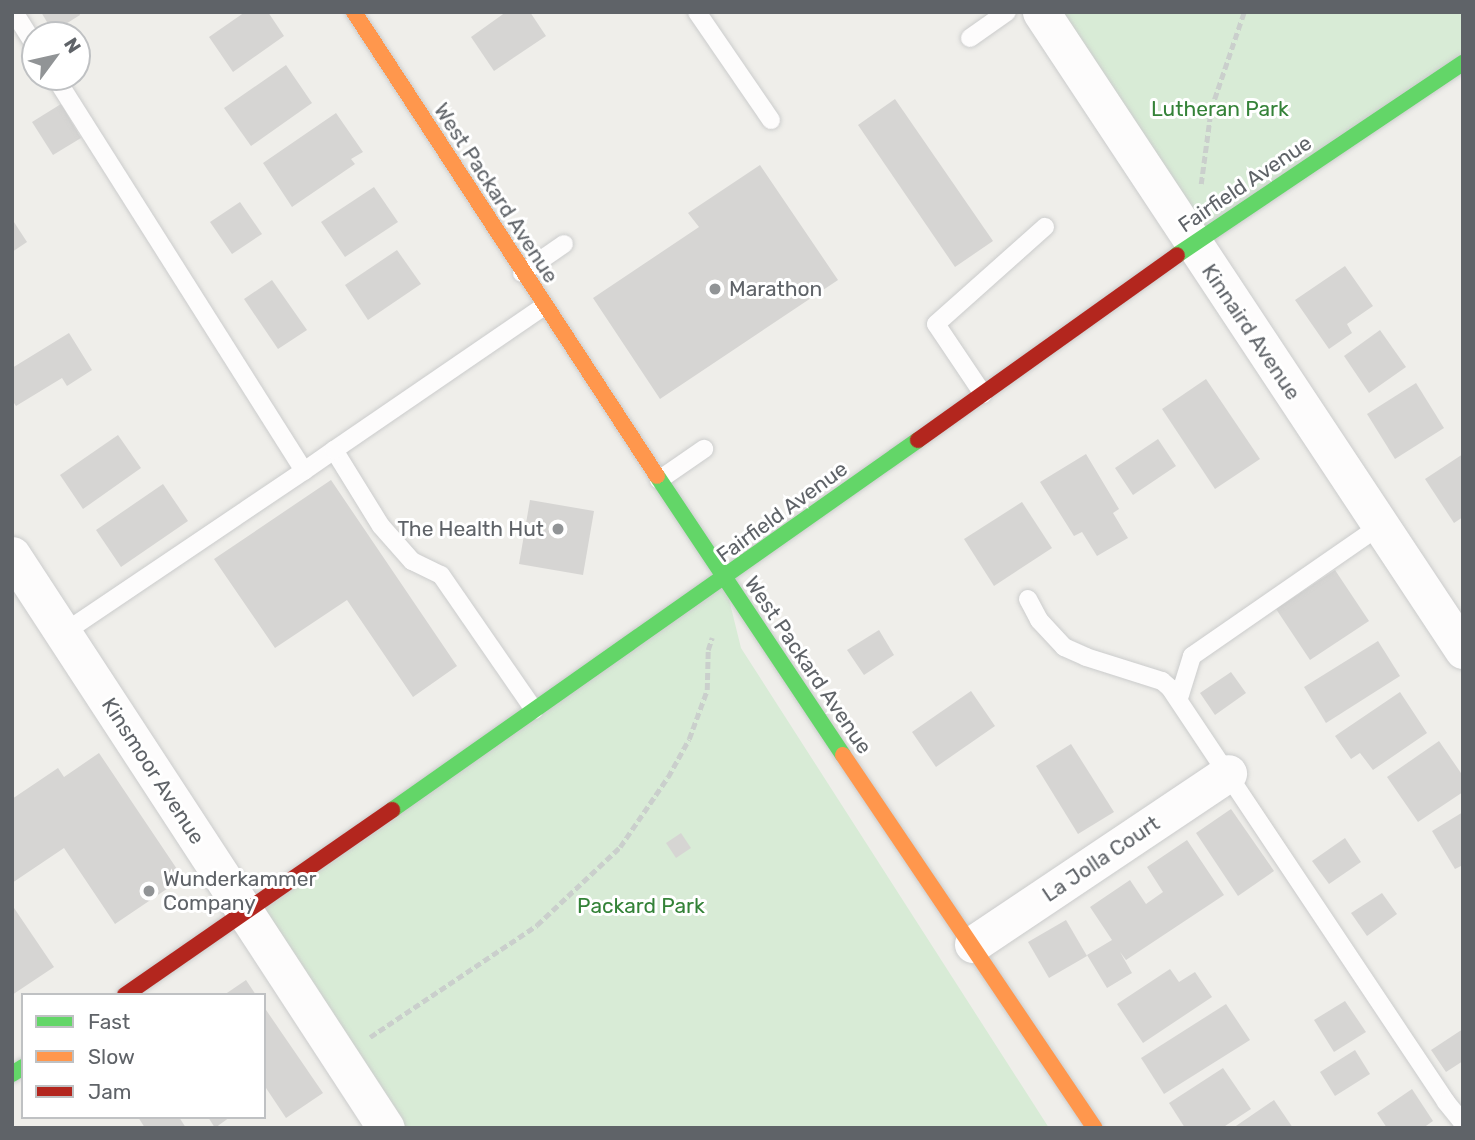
<!DOCTYPE html>
<html>
<head>
<meta charset="utf-8">
<style>
	body { margin:0 }
	#map { position:relative; width:1475px; height:1140px; overflow:hidden; background:#efeeea; font-family:Rubik,sans-serif }
	div>[style] { position:absolute }
	.green>* { inset:0; background:#d8ebd6 }
	.building>* { inset:0; background:#d6d5d3 }
	.path>* { height:4.5px; margin-top:-2.25px; transform-origin:0; background:repeating-linear-gradient(90deg,#cacfcc 0 7px,transparent 0 10.5px) }
	.roads { filter:drop-shadow(0 0 2px #cbcccc) drop-shadow(0 0 2px #cbcccc) }
	.lane>* { height:18px; margin:-9px; padding:0 9px; transform-origin:9px; border-radius:9px; background:#fdfcfc }
	.street>* { height:37px; margin:-18.5px; padding:0 18.5px; transform-origin:18.5px; border-radius:18.5px; background:#fdfcfc }
	.fast>* { height:16px; margin:-8px; padding:0 8px; transform-origin:8px; border-radius:8px; background:#63d668 }
	.slow>* { height:16px; margin:-8px; padding:0 8px; transform-origin:8px; border-radius:8px; background:#ff974d }
	.jam>* { height:16px; margin:-8px; padding:0 8px; transform-origin:8px; border-radius:8px; background:#b3261e }
	.dots>* { width:19px; height:19px; translate:-50% -50%; box-sizing:border-box; border:4px solid #fff; border-radius:50% }
	span { translate:-50% -50%; white-space:nowrap; text-align:center; line-height:1.15; -webkit-text-stroke:6px #fff; paint-order:stroke }
	.park-label { font-size:21px; color:#348238 }
	.street-label { font-size:21px; color:#5f6368 }
	.poi-label { font-size:21px; color:#5f6368 }
	.left { translate:0 -50%; text-align:left }
	.right { translate:-100% -50%; text-align:right }
	.frame { position:absolute; inset:0; border:14px solid #5f6368; pointer-events:none }
	.legend { position:absolute; left:21px; top:993px; width:245px; height:126px; box-sizing:border-box; background:#fff; border:2px solid #bfc1c3; margin:0; padding:9px 12px; list-style:none; font-size:21px; color:#5f6368 }
	.legend li { display:flex; align-items:center; gap:14px; height:35px }
	.legend b { width:35px; border:2px solid #bfc1c3 }
	.north { position:absolute; left:21px; top:21px; width:70px; height:70px; box-sizing:border-box; background:#fff; border:2px solid #bfc1c3; border-radius:50%; rotate:57deg; font-size:19px; font-weight:700; line-height:28px; text-align:center; color:#5f6368 }
	.north::after { content:''; display:block; margin:auto; width:24px; height:32px; background:#919496; clip-path:polygon(50% 0,100% 100%,50% 72%,0 100%) }
</style>
</head>
<body>
<div id="map">
	<div class="green">
		<div style="clip-path:polygon(1041px 12px,1463px 12px,1463px 63px,1193px 244px)"></div>
		<div style="clip-path:polygon(724px 579px,741px 648px,1049px 1128px,386px 1128px,244px 911px)"></div>
	</div>
	<div class="building">
		<div style="clip-path:polygon(41px 12px,79px 12px,80px 15px,53px 32px)"></div>
		<div style="clip-path:polygon(245px 12px,268px 12px,284px 36px,233px 72px,209px 37px)"></div>
		<div style="clip-path:polygon(506px 12px,530px 12px,546px 36px,494px 71px,471px 37px)"></div>
		<div style="clip-path:polygon(286px 65px,312px 103px,251px 146px,224px 108px)"></div>
		<div style="clip-path:polygon(895px 99px,993px 241px,955px 267px,858px 125px)"></div>
		<div style="clip-path:polygon(61px 104px,81px 138px,53px 155px,32px 122px)"></div>
		<div style="clip-path:polygon(336px 113px,363px 152px,351px 159px,355px 164px,292px 207px,263px 163px)"></div>
		<div style="clip-path:polygon(760px 165px,838px 280px,660px 399px,593px 298px,699px 227px,688px 213px)"></div>
		<div style="clip-path:polygon(374px 187px,398px 222px,345px 257px,321px 222px)"></div>
		<div style="clip-path:polygon(240px 202px,262px 234px,232px 254px,210px 222px)"></div>
		<div style="clip-path:polygon(12px 219px,27px 242px,12px 252px)"></div>
		<div style="clip-path:polygon(397px 250px,421px 284px,368px 320px,345px 285px)"></div>
		<div style="clip-path:polygon(1345px 266px,1373px 306px,1347px 324px,1352px 333px,1329px 349px,1295px 300px)"></div>
		<div style="clip-path:polygon(272px 280px,307px 330px,278px 349px,244px 299px)"></div>
		<div style="clip-path:polygon(1380px 330px,1406px 367px,1369px 393px,1344px 356px)"></div>
		<div style="clip-path:polygon(69px 333px,92px 370px,67px 386px,62px 378px,16px 406px,12px 400px,12px 368px)"></div>
		<div style="clip-path:polygon(1206px 379px,1260px 459px,1215px 489px,1162px 409px)"></div>
		<div style="clip-path:polygon(1416px 383px,1444px 428px,1395px 459px,1367px 414px)"></div>
		<div style="clip-path:polygon(118px 435px,141px 468px,83px 509px,60px 475px)"></div>
		<div style="clip-path:polygon(1158px 439px,1176px 466px,1133px 495px,1115px 468px)"></div>
		<div style="clip-path:polygon(1086px 454px,1119px 509px,1113px 513px,1128px 538px,1097px 556px,1082px 532px,1074px 536px,1040px 482px)"></div>
		<div style="clip-path:polygon(1463px 454px,1463px 517px,1454px 523px,1425px 479px)"></div>
		<div style="clip-path:polygon(331px 480px,457px 666px,413px 697px,347px 600px,275px 648px,214px 559px)"></div>
		<div style="clip-path:polygon(163px 484px,188px 521px,121px 567px,96px 530px)"></div>
		<div style="clip-path:polygon(530px 500px,594px 511px,583px 575px,519px 564px)"></div>
		<div style="clip-path:polygon(1022px 502px,1052px 548px,994px 586px,964px 539px)"></div>
		<div style="clip-path:polygon(1335px 570px,1369px 621px,1310px 660px,1276px 609px)"></div>
		<div style="clip-path:polygon(879px 630px,894px 655px,864px 675px,847px 650px)"></div>
		<div style="clip-path:polygon(1378px 641px,1400px 676px,1326px 723px,1304px 687px)"></div>
		<div style="clip-path:polygon(1231px 672px,1246px 693px,1215px 715px,1200px 693px)"></div>
		<div style="clip-path:polygon(971px 691px,995px 726px,936px 767px,912px 732px)"></div>
		<div style="clip-path:polygon(1400px 692px,1427px 733px,1373px 770px,1360px 753px,1351px 759px,1335px 736px)"></div>
		<div style="clip-path:polygon(1439px 741px,1463px 776px,1463px 792px,1418px 822px,1387px 777px)"></div>
		<div style="clip-path:polygon(1071px 744px,1114px 812px,1078px 834px,1036px 766px)"></div>
		<div style="clip-path:polygon(99px 753px,183px 878px,115px 924px,64px 848px,12px 883px,12px 799px,58px 768px,64px 777px)"></div>
		<div style="clip-path:polygon(1231px 809px,1274px 871px,1238px 896px,1196px 833px)"></div>
		<div style="clip-path:polygon(1463px 812px,1463px 865px,1455px 869px,1432px 831px)"></div>
		<div style="clip-path:polygon(681px 833px,691px 848px,676px 858px,666px 843px)"></div>
		<div style="clip-path:polygon(1345px 838px,1361px 862px,1329px 884px,1312px 861px)"></div>
		<div style="clip-path:polygon(1187px 840px,1224px 895px,1126px 960px,1120px 952px,1132px 973px,1107px 988px,1087px 955px,1112px 940px,1090px 907px,1130px 880px,1146px 904px,1163px 892px,1147px 867px)"></div>
		<div style="clip-path:polygon(1382px 893px,1397px 914px,1367px 936px,1351px 913px)"></div>
		<div style="clip-path:polygon(12px 905px,54px 967px,12px 995px)"></div>
		<div style="clip-path:polygon(1066px 920px,1087px 956px,1049px 978px,1028px 942px)"></div>
		<div style="clip-path:polygon(1170px 969px,1179px 982px,1195px 972px,1212px 997px,1143px 1043px,1117px 1004px)"></div>
		<div style="clip-path:polygon(246px 980px,256px 995px,224px 995px)"></div>
		<div style="clip-path:polygon(1345px 1001px,1366px 1032px,1334px 1052px,1314px 1020px)"></div>
		<div style="clip-path:polygon(1226px 1004px,1250px 1040px,1164px 1094px,1141px 1058px)"></div>
		<div style="clip-path:polygon(264px 1007px,323px 1093px,286px 1118px,264px 1085px)"></div>
		<div style="clip-path:polygon(1463px 1029px,1463px 1061px,1446px 1072px,1431px 1050px)"></div>
		<div style="clip-path:polygon(1355px 1050px,1370px 1074px,1335px 1096px,1320px 1072px)"></div>
		<div style="clip-path:polygon(1223px 1068px,1251px 1109px,1222px 1128px,1185px 1128px,1169px 1103px)"></div>
		<div style="clip-path:polygon(1412px 1089px,1433px 1121px,1423px 1128px,1387px 1128px,1377px 1113px)"></div>
		<div style="clip-path:polygon(1274px 1100px,1293px 1128px,1233px 1128px)"></div>
		<div style="clip-path:polygon(138px 1117px,179px 1117px,186px 1128px,145px 1128px)"></div>
		<div style="clip-path:polygon(208px 1117px,230px 1117px,215px 1128px)"></div>
	</div>
	<div class="path">
		<div style="left:1201px;top:184px;width:76px;rotate:-82.4deg"></div>
		<div style="left:1211px;top:109px;width:102px;rotate:-71.2deg"></div>
		<div style="left:370px;top:1037px;width:201px;rotate:-33.8deg"></div>
		<div style="left:537px;top:925px;width:114px;rotate:-43.2deg"></div>
		<div style="left:620px;top:847px;width:85px;rotate:-55.6deg"></div>
		<div style="left:668px;top:777px;width:43px;rotate:-61.1deg"></div>
		<div style="left:689px;top:739px;width:52px;rotate:-69.8deg"></div>
		<div style="left:707px;top:690px;width:40px;rotate:-88.6deg"></div>
		<div style="left:708px;top:650px;width:13px;rotate:-72deg"></div>
	</div>
	<div class="roads">
		<div class="lane">
			<div style="left:14px;top:12px;width:39px;rotate:58deg"></div>
			<div style="left:697px;top:12px;width:131px;rotate:55.6deg"></div>
			<div style="left:970px;top:38px;width:45px;rotate:-35.1deg"></div>
			<div style="left:55px;top:77px;width:466px;rotate:57.7deg"></div>
			<div style="left:304px;top:471px;width:37px;rotate:-35deg"></div>
			<div style="left:334px;top:450px;width:89px;rotate:58.3deg"></div>
			<div style="left:381px;top:526px;width:47px;rotate:48.5deg"></div>
			<div style="left:412px;top:561px;width:32px;rotate:26deg"></div>
			<div style="left:441px;top:575px;width:164px;rotate:55.4deg"></div>
			<div style="left:522px;top:273px;width:51px;rotate:-34.6deg"></div>
			<div style="left:983px;top:394px;width:84px;rotate:-123.9deg"></div>
			<div style="left:936px;top:324px;width:146px;rotate:-41.7deg"></div>
			<div style="left:334px;top:450px;width:255px;rotate:-34.4deg"></div>
			<div style="left:659px;top:480px;width:55px;rotate:-34.6deg"></div>
			<div style="left:1028px;top:599px;width:24px;rotate:62deg"></div>
			<div style="left:1039px;top:620px;width:37px;rotate:47deg"></div>
			<div style="left:1064px;top:647px;width:24px;rotate:24deg"></div>
			<div style="left:1086px;top:657px;width:80px;rotate:17.5deg"></div>
			<div style="left:1162px;top:681px;width:11px;rotate:41deg"></div>
			<div style="left:1170px;top:688px;width:498px;rotate:56.3deg"></div>
			<div style="left:1446px;top:1102px;width:27px;rotate:51deg"></div>
			<div style="left:62px;top:634px;width:292px;rotate:-34deg"></div>
			<div style="left:1179px;top:698px;width:44px;rotate:-72.8deg"></div>
			<div style="left:1192px;top:656px;width:229px;rotate:-34.7deg"></div>
		</div>
		<div class="street">
			<div style="left:1041px;top:12px;width:765px;rotate:56.52deg"></div>
			<div style="left:12px;top:555px;width:684px;rotate:56.87deg"></div>
			<div style="left:973px;top:944px;width:307px;rotate:-33.8deg"></div>
		</div>
		<div class="fast">
			<div style="left:1177px;top:255px;width:344px;rotate:-33.9deg"></div>
			<div style="left:657px;top:476px;width:335px;rotate:56.3deg"></div>
			<div style="left:392px;top:810px;width:643px;rotate:-35.12deg"></div>
			<div style="left:12px;top:1074px;width:13px;rotate:-32deg"></div>
		</div>
		<div class="slow">
			<div style="left:354px;top:12px;width:554px;rotate:56.85deg"></div>
			<div style="left:843px;top:755px;width:450px;rotate:56deg"></div>
		</div>
		<div class="jam">
			<div style="left:918px;top:440px;width:318px;rotate:-35.5deg"></div>
			<div style="left:125px;top:995px;width:325px;rotate:-34.7deg"></div>
		</div>
	</div>
	<div class="dots">
		<div style="left:715px;top:289px;background:#919496"></div>
		<div style="left:558px;top:529px;background:#919496"></div>
		<div style="left:149px;top:891px;background:#919496"></div>
	</div>
	<div class="park-label">
		<span style="left:1220px;top:109px">Lutheran Park</span>
		<span style="left:641px;top:906px">Packard Park</span>
	</div>
	<div class="street-label">
		<span style="left:1245px;top:184px;rotate:-34deg">Fairfield Avenue</span>
		<span style="left:496px;top:193px;rotate:57deg">West Packard Avenue</span>
		<span style="left:1251px;top:332px;rotate:56deg">Kinnaird Avenue</span>
		<span style="left:782px;top:512px;rotate:-36deg">Fairfield Avenue</span>
		<span style="left:808px;top:665px;rotate:56deg">West Packard Avenue</span>
		<span style="left:153px;top:771px;rotate:57deg">Kinsmoor Avenue</span>
		<span style="left:1101px;top:859px;rotate:-34deg">La Jolla Court</span>
	</div>
	<div class="poi-label">
		<span class="left" style="left:729px;top:289px">Marathon</span>
		<span class="right" style="left:544px;top:529px">The Health Hut</span>
		<span class="left" style="left:163px;top:891px">Wunderkammer<br>Company</span>
	</div>
	<div class="frame"></div>
	<ul class="legend">
	<li><b style="height:9px;background:#63d668"></b>Fast</li>
	<li><b style="height:9px;background:#ff974d"></b>Slow</li>
	<li><b style="height:9px;background:#b3261e"></b>Jam</li>
	</ul>
	<div class="north">N</div>
</div>
</body>
</html>
